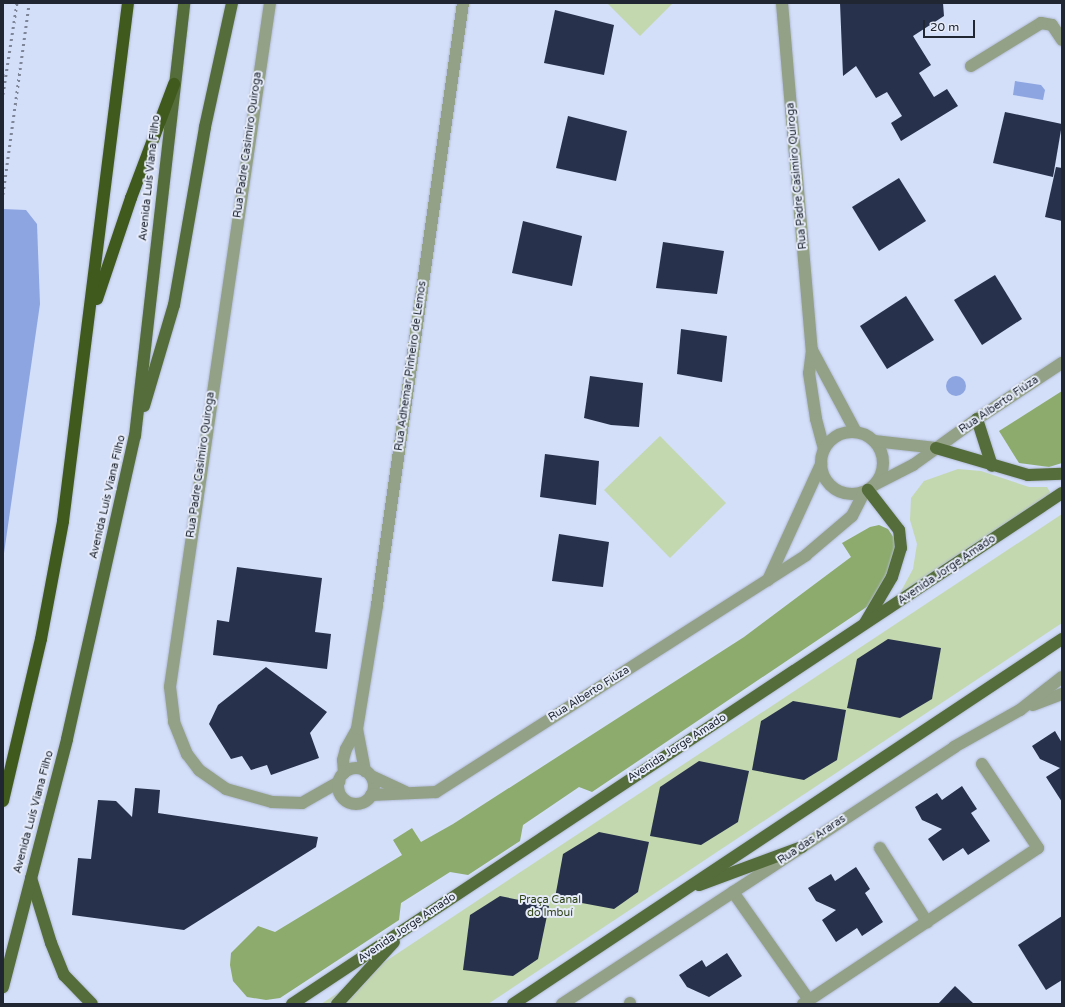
<!DOCTYPE html>
<html>
<head>
<meta charset="utf-8">
<style>
	body { margin:0 }
	#map { position:relative; width:1065px; height:1007px; overflow:hidden; background:#d3def9; font-family:"Varela Round",sans-serif }
	div>[style] { position:absolute }
	.green>* { inset:0; background:#c4d8b0 }
	.forest>* { inset:0; background:#8dab6c }
	.water>* { inset:0; background:#8da5e1 }
	.round { border-radius:50% }
	.building>* { inset:0; background:#27314b }
	.roads { filter:drop-shadow(0 0 1px #afb9d1) drop-shadow(0 0 1px #afb9d1) }
	.minor>* { height:12px; margin:-6px; padding:0 6px; transform-origin:6px; border-radius:6px; background:#93a186 }
	.minor>.ring { margin:-6px; padding:0; box-sizing:content-box; background:none; border:12px solid #93a186; border-radius:50% }
	.major>* { height:12px; margin:-6px; padding:0 6px; transform-origin:6px; border-radius:6px; background:#556d3b }
	.highway>* { height:12px; margin:-6px; padding:0 6px; transform-origin:6px; border-radius:6px; background:#405a1d }
	.rail>* { height:3px; margin-top:-1.5px; transform-origin:0; background:repeating-linear-gradient(90deg,#7e869a 0 2px,transparent 0 6px) }
	span { translate:-50% -50%; white-space:nowrap; text-align:center; line-height:1.15; -webkit-text-stroke:4px #e6ebf9; paint-order:stroke }
	.street-label { font-size:11px; color:#202632 }
	.park-label { font-size:11px; color:#2f4316 }
	.frame { position:absolute; inset:0; border:4px solid #202632; pointer-events:none }
	.scale { position:absolute; left:923px; top:20px; width:52px; height:18px; box-sizing:border-box; border:2px solid #202632; border-top:0; padding-left:5px; font-size:12px; line-height:14px; white-space:nowrap; color:#202632; -webkit-text-stroke:3px #e6ebf9; paint-order:stroke }
</style>
</head>
<body>
<div id="map">
	<div class="green">
		<div style="clip-path:polygon(607px 3px,673px 3px,640px 36px)"></div>
		<div style="clip-path:polygon(660px 436px,726px 503px,670px 558px,604px 490px)"></div>
		<div style="clip-path:polygon(958px 469px,981px 471px,1029px 487px,1047px 487px,1050px 492px,1049px 496px,900px 593px,913px 569px,917px 544px,910px 520px,911px 498px,924px 481px)"></div>
		<div style="clip-path:polygon(1062px 514px,1062px 623px,488px 1004px,321px 1004px)"></div>
	</div>
	<div class="forest">
		<div style="clip-path:polygon(1062px 391px,1062px 463px,1049px 467px,1019px 463px,999px 431px)"></div>
		<div style="clip-path:polygon(879px 525px,888px 529px,898px 544px,889px 571px,871px 604px,592px 792px,579px 787px,523px 825px,520px 841px,468px 875px,450px 872px,401px 903px,399px 920px,280px 998px,266px 1000px,247px 997px,233px 981px,230px 965px,231px 953px,258px 926px,275px 932px,402px 855px,393px 840px,412px 828px,421px 842px,453px 824px,744px 637px,851px 557px,842px 543px,870px 527px)"></div>
	</div>
	<div class="water">
		<div style="clip-path:polygon(1015px 81px,1041px 85px,1045px 90px,1043px 100px,1013px 95px)"></div>
		<div style="clip-path:polygon(3px 209px,26px 210px,37px 224px,40px 304px,3px 560px)"></div>
		<div class="round" style="left:946px;top:376px;width:20px;height:20px"></div>
	</div>
	<div class="building">
		<div style="clip-path:polygon(840px 3px,943px 3px,944px 16px,913px 36px,931px 65px,919px 73px,934px 97px,947px 89px,958px 106px,901px 141px,891px 123px,902px 116px,887px 92px,876px 98px,856px 66px,843px 76px)"></div>
		<div style="clip-path:polygon(555px 10px,614px 25px,604px 75px,544px 63px)"></div>
		<div style="clip-path:polygon(1005px 112px,1062px 124px,1053px 177px,993px 163px)"></div>
		<div style="clip-path:polygon(568px 116px,627px 131px,616px 181px,556px 168px)"></div>
		<div style="clip-path:polygon(1056px 167px,1062px 168px,1062px 221px,1045px 217px)"></div>
		<div style="clip-path:polygon(899px 178px,926px 221px,879px 251px,852px 207px)"></div>
		<div style="clip-path:polygon(523px 221px,582px 236px,572px 286px,512px 273px)"></div>
		<div style="clip-path:polygon(663px 242px,724px 251px,717px 294px,656px 288px)"></div>
		<div style="clip-path:polygon(995px 275px,1022px 319px,982px 345px,954px 300px)"></div>
		<div style="clip-path:polygon(906px 296px,934px 340px,887px 369px,860px 326px)"></div>
		<div style="clip-path:polygon(681px 329px,727px 336px,722px 382px,677px 374px)"></div>
		<div style="clip-path:polygon(590px 376px,643px 383px,639px 427px,611px 425px,584px 418px)"></div>
		<div style="clip-path:polygon(545px 454px,599px 461px,596px 505px,540px 497px)"></div>
		<div style="clip-path:polygon(559px 534px,609px 542px,603px 587px,552px 581px)"></div>
		<div style="clip-path:polygon(237px 567px,322px 578px,315px 632px,331px 634px,327px 669px,213px 655px,217px 620px,229px 622px)"></div>
		<div style="clip-path:polygon(888px 639px,941px 648px,932px 699px,900px 718px,847px 708px,857px 659px)"></div>
		<div style="clip-path:polygon(266px 667px,327px 712px,310px 733px,319px 758px,271px 775px,267px 765px,251px 770px,242px 756px,231px 759px,209px 724px,218px 705px)"></div>
		<div style="clip-path:polygon(793px 701px,846px 710px,837px 760px,804px 780px,752px 770px,761px 721px)"></div>
		<div style="clip-path:polygon(1055px 731px,1062px 743px,1062px 802px,1046px 777px,1060px 768px,1040px 759px,1032px 746px)"></div>
		<div style="clip-path:polygon(699px 761px,749px 771px,738px 822px,701px 845px,650px 836px,660px 787px)"></div>
		<div style="clip-path:polygon(962px 786px,977px 809px,971px 813px,990px 841px,968px 855px,963px 848px,943px 861px,928px 839px,942px 829px,922px 820px,915px 807px,937px 793px,942px 800px)"></div>
		<div style="clip-path:polygon(135px 788px,160px 790px,158px 813px,318px 837px,316px 847px,184px 930px,72px 915px,78px 858px,91px 859px,98px 800px,116px 801px,132px 817px)"></div>
		<div style="clip-path:polygon(599px 832px,649px 842px,638px 892px,614px 909px,555px 898px,563px 854px)"></div>
		<div style="clip-path:polygon(856px 867px,870px 889px,865px 893px,883px 922px,862px 936px,857px 928px,836px 942px,822px 920px,836px 910px,816px 901px,808px 888px,831px 874px,835px 881px)"></div>
		<div style="clip-path:polygon(500px 896px,549px 906px,538px 959px,513px 976px,463px 970px,470px 915px)"></div>
		<div style="clip-path:polygon(1062px 916px,1062px 980px,1046px 990px,1018px 945px)"></div>
		<div style="clip-path:polygon(727px 953px,742px 976px,709px 997px,687px 987px,679px 975px,702px 960px,706px 967px)"></div>
		<div style="clip-path:polygon(955px 986px,974px 1004px,938px 1004px)"></div>
	</div>
	<div class="roads">
		<div class="minor">
			<div style="left:270px;top:3px;width:691px;rotate:98.32deg"></div>
			<div style="left:170px;top:687px;width:35px;rotate:83deg"></div>
			<div style="left:174px;top:722px;width:35px;rotate:68deg"></div>
			<div style="left:187px;top:754px;width:20px;rotate:53deg"></div>
			<div style="left:199px;top:770px;width:33px;rotate:35deg"></div>
			<div style="left:226px;top:789px;width:48px;rotate:15.8deg"></div>
			<div style="left:272px;top:802px;width:30px;rotate:2deg"></div>
			<div style="left:302px;top:803px;width:43px;rotate:-29.6deg"></div>
			<div style="left:782px;top:3px;width:348px;rotate:85.1deg"></div>
			<div style="left:812px;top:350px;width:23px;rotate:97deg"></div>
			<div style="left:809px;top:373px;width:47px;rotate:81.3deg"></div>
			<div style="left:816px;top:419px;width:31px;rotate:75deg"></div>
			<div style="left:971px;top:66px;width:82px;rotate:-31.6deg"></div>
			<div style="left:1041px;top:23px;width:11px;rotate:10deg"></div>
			<div style="left:1052px;top:25px;width:18px;rotate:56deg"></div>
			<div style="left:812px;top:350px;width:93px;rotate:61.8deg"></div>
			<div class="ring" style="left:821px;top:432px;width:50px;height:50px"></div>
			<div style="left:874px;top:441px;width:62px;rotate:6.4deg"></div>
			<div style="left:874px;top:485px;width:44px;rotate:-27.1deg"></div>
			<div style="left:913px;top:465px;width:79px;rotate:-35.7deg"></div>
			<div style="left:977px;top:419px;width:102px;rotate:-33.4deg"></div>
			<div style="left:768px;top:580px;width:128px;rotate:-65.4deg"></div>
			<div style="left:1033px;top:705px;width:31px;rotate:-21deg"></div>
			<div style="left:357px;top:729px;width:43px;rotate:79.2deg"></div>
			<div class="ring" style="left:338px;top:768px;width:24px;height:24px"></div>
			<div style="left:344px;top:773px;width:13px;rotate:-94deg"></div>
			<div style="left:343px;top:760px;width:11px;rotate:-75deg"></div>
			<div style="left:346px;top:749px;width:23px;rotate:-61deg"></div>
			<div style="left:357px;top:729px;width:126px;rotate:-80.8deg"></div>
			<div style="left:377px;top:605px;width:608px;rotate:-81.87deg"></div>
			<div style="left:371px;top:776px;width:38px;rotate:25deg"></div>
			<div style="left:371px;top:795px;width:65px;rotate:-2.6deg"></div>
			<div style="left:436px;top:792px;width:439px;rotate:-32.6deg"></div>
			<div style="left:806px;top:555px;width:60px;rotate:-40.3deg"></div>
			<div style="left:852px;top:516px;width:27px;rotate:-63deg"></div>
			<div style="left:880px;top:848px;width:88px;rotate:57.6deg"></div>
			<div style="left:733px;top:892px;width:132px;rotate:54.9deg"></div>
			<div style="left:630px;top:1003px;width:1px;rotate:90deg"></div>
			<div style="left:562px;top:1004px;width:469px;rotate:-33.2deg"></div>
			<div style="left:954px;top:747px;width:76px;rotate:-29.3deg"></div>
			<div style="left:1020px;top:710px;width:53px;rotate:-38.2deg"></div>
			<div style="left:803px;top:1004px;width:282px;rotate:-33.6deg"></div>
			<div style="left:1038px;top:848px;width:101px;rotate:-123.7deg"></div>
		</div>
		<div class="major">
			<div style="left:144px;top:406px;width:105px;rotate:-73.5deg"></div>
			<div style="left:174px;top:305px;width:181px;rotate:-80.1deg"></div>
			<div style="left:205px;top:127px;width:127px;rotate:-77.7deg"></div>
			<div style="left:977px;top:419px;width:49px;rotate:72.3deg"></div>
			<div style="left:936px;top:448px;width:96px;rotate:16.4deg"></div>
			<div style="left:1028px;top:475px;width:34px;rotate:-2deg"></div>
			<div style="left:865px;top:623px;width:53px;rotate:-59.6deg"></div>
			<div style="left:892px;top:577px;width:30px;rotate:-73deg"></div>
			<div style="left:901px;top:548px;width:18px;rotate:-96deg"></div>
			<div style="left:899px;top:530px;width:51px;rotate:-127.8deg"></div>
			<div style="left:31px;top:878px;width:68px;rotate:72.9deg"></div>
			<div style="left:51px;top:943px;width:35px;rotate:68deg"></div>
			<div style="left:64px;top:975px;width:40px;rotate:46deg"></div>
			<div style="left:699px;top:885px;width:110px;rotate:-20.3deg"></div>
			<div style="left:3px;top:987px;width:256px;rotate:-75.5deg"></div>
			<div style="left:67px;top:739px;width:311px;rotate:-77.4deg"></div>
			<div style="left:135px;top:436px;width:436px;rotate:-83.5deg"></div>
			<div style="left:292px;top:1004px;width:924px;rotate:-33.57deg"></div>
			<div style="left:337px;top:1004px;width:84px;rotate:-47.4deg"></div>
			<div style="left:513px;top:1004px;width:659px;rotate:-33.62deg"></div>
		</div>
		<div class="highway">
			<div style="left:97px;top:299px;width:107px;rotate:-71.4deg"></div>
			<div style="left:131px;top:198px;width:122px;rotate:-69.3deg"></div>
			<div style="left:3px;top:801px;width:166px;rotate:-76.8deg"></div>
			<div style="left:41px;top:639px;width:120px;rotate:-79.4deg"></div>
			<div style="left:63px;top:521px;width:522px;rotate:-82.85deg"></div>
		</div>
	</div>
	<div class="rail">
		<div style="left:3px;top:94px;width:92px;rotate:-81.3deg"></div>
		<div style="left:3px;top:194px;width:193px;rotate:-82.2deg"></div>
	</div>
	<div class="street-label">
		<span style="left:248px;top:145px;rotate:-82deg">Rua Padre Casimiro Quiroga</span>
		<span style="left:797px;top:176px;rotate:-95deg">Rua Padre Casimiro Quiroga</span>
		<span style="left:150px;top:178px;rotate:-84deg">Avenida Luís Viana Filho</span>
		<span style="left:411px;top:366px;rotate:-82deg">Rua Adhemar Pinheiro de Lemos</span>
		<span style="left:999px;top:405px;rotate:-34deg">Rua Alberto Fiúza</span>
		<span style="left:201px;top:465px;rotate:-82deg">Rua Padre Casimiro Quiroga</span>
		<span style="left:108px;top:497px;rotate:-77deg">Avenida Luís Viana Filho</span>
		<span style="left:947px;top:570px;rotate:-34deg">Avenida Jorge Amado</span>
		<span style="left:589px;top:694px;rotate:-32deg">Rua Alberto Fiúza</span>
		<span style="left:677px;top:748px;rotate:-33deg">Avenida Jorge Amado</span>
		<span style="left:34px;top:812px;rotate:-75deg">Avenida Luís Viana Filho</span>
		<span style="left:812px;top:840px;rotate:-34deg">Rua das Araras</span>
		<span style="left:407px;top:928px;rotate:-34deg">Avenida Jorge Amado</span>
	</div>
	<div class="park-label">
		<span style="left:550px;top:907px">Praça Canal<br>do Imbuí</span>
	</div>
	<div class="frame"></div>
	<div class="scale">20 m</div>
</div>
</body>
</html>
